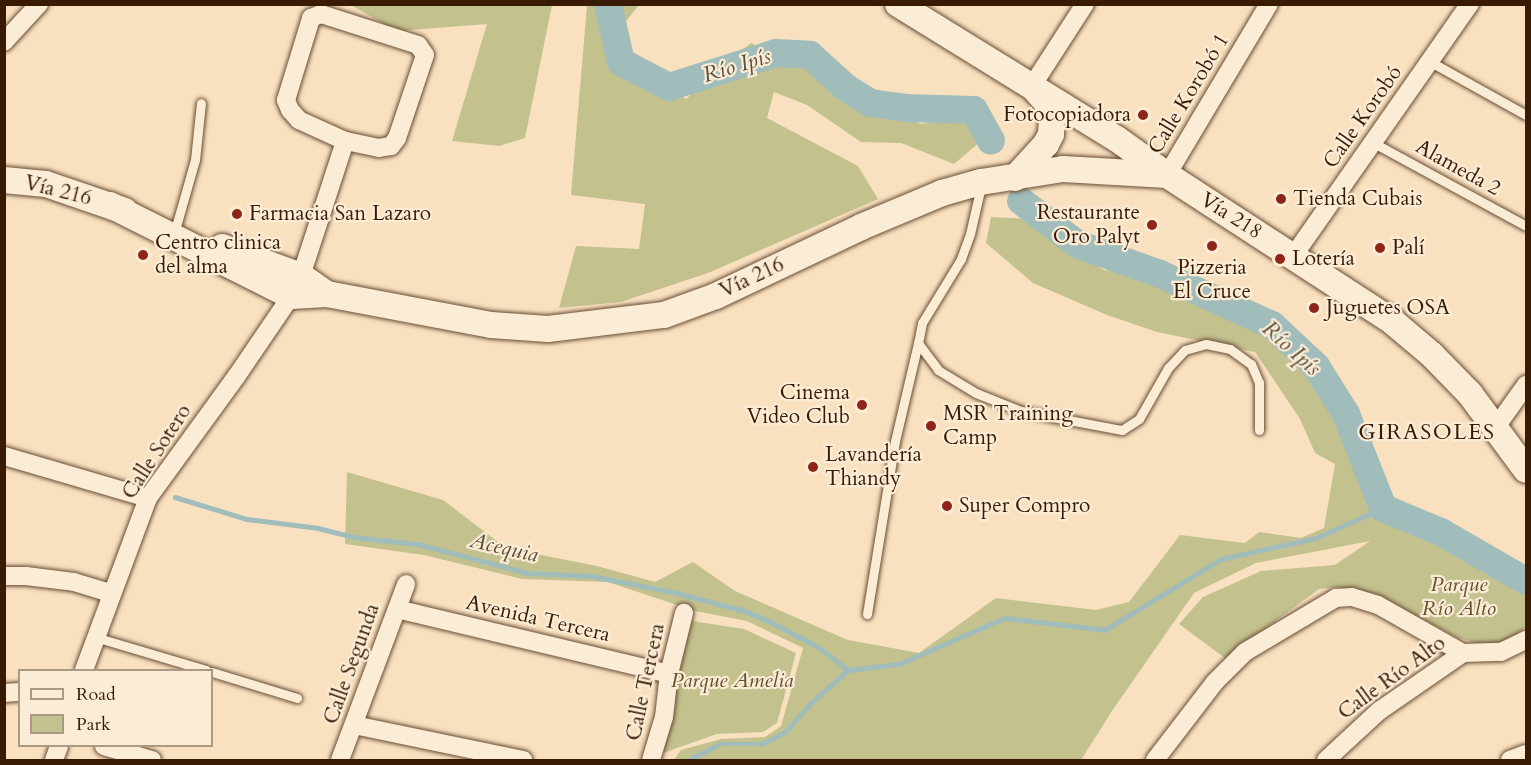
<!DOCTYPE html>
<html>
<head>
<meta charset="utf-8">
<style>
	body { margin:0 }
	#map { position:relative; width:1531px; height:765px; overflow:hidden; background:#f9e1c0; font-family:Cardo,serif }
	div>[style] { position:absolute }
	.green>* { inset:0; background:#c3c18e }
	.stream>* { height:4.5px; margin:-2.25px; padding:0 2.25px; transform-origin:2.25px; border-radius:2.25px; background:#a0bcbb }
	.river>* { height:28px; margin:-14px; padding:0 14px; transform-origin:14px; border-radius:14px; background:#a0bcbb }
	.roads { filter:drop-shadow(0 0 2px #694c34) drop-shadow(0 0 2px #694c34) }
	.lane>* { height:9px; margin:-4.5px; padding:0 4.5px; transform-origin:4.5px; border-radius:4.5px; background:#fbecd6 }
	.street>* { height:18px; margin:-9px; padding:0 9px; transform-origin:9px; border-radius:9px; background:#fbecd6 }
	.secondary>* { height:26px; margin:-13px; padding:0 13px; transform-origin:13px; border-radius:13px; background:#fbecd6 }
	.dots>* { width:16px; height:16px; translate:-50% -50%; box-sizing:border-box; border:3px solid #fbecd6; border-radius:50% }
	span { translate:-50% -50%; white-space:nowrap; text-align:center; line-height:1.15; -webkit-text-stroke:4.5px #fbecd6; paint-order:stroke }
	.street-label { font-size:21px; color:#391a05 }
	.poi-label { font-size:21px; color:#391a05 }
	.right { translate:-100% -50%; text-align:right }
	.left { translate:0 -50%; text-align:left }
	.park-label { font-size:21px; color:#624c2e; font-style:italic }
	.water-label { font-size:22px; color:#584b3c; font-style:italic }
	.neighbourhood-label { font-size:22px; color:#391a05; letter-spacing:1.5px }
	.frame { position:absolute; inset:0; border:6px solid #391a05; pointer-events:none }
	.legend { position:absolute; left:18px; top:669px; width:195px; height:78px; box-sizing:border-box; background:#fbecd6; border:2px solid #ad9882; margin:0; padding:8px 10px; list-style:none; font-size:18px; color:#391a05 }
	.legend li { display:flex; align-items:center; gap:12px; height:30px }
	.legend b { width:30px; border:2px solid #ad9882 }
</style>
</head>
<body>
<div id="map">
	<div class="green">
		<div style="clip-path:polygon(351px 5px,552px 5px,525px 138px,499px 146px,452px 141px,487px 24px,396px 31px)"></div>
		<div style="clip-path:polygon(587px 5px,639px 5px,619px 30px,638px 65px,686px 99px,726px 62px,751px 43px,845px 87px,871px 103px,921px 124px,967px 116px,980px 142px,954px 164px,901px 143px,861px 142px,807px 105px,774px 92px,767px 118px,858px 166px,878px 199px,708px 273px,621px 302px,559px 308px,576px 246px,639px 249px,645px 204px,571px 195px)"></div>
		<div style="clip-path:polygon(991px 217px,1029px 219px,1057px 242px,1104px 270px,1160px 274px,1272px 325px,1316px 366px,1346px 414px,1360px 463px,1393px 506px,1432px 520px,1526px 578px,1526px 627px,1503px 644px,1480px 644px,1458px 638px,1379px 596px,1338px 587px,1319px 589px,1225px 658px,1179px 624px,1203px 597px,1261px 571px,1335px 565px,1370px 541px,1256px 563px,1194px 593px,1112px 711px,1081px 760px,674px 760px,681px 750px,721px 739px,765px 737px,781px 726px,803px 648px,747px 621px,695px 611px,608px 582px,522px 579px,424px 555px,345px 544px,347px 472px,443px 500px,506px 548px,597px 566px,655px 582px,693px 562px,735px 591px,848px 640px,919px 653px,996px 598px,1096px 610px,1129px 602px,1180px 535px,1245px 543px,1259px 532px,1301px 538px,1324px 528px,1335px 464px,1315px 453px,1300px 419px,1255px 352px,1157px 332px,1107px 315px,1033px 283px,986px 243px)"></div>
		<div style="clip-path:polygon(692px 621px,744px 629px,796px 653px,777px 723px,763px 732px,717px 734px,663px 753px,676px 677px)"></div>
	</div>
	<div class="stream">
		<div style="left:175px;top:497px;width:75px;rotate:17deg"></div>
		<div style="left:247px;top:519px;width:72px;rotate:7.2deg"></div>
		<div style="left:318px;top:528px;width:36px;rotate:14deg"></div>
		<div style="left:353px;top:537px;width:65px;rotate:6.1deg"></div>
		<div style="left:418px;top:544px;width:114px;rotate:14.8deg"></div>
		<div style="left:528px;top:573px;width:64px;rotate:2.7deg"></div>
		<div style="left:592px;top:576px;width:87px;rotate:11.3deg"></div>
		<div style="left:677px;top:593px;width:70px;rotate:14.8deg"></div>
		<div style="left:745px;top:611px;width:28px;rotate:23deg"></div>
		<div style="left:771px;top:622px;width:55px;rotate:28deg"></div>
		<div style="left:820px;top:648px;width:36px;rotate:38deg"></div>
		<div style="left:689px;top:760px;width:34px;rotate:-28deg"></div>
		<div style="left:719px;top:744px;width:42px"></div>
		<div style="left:761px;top:744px;width:25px;rotate:-26deg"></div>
		<div style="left:784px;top:733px;width:40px;rotate:-48deg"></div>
		<div style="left:811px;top:703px;width:50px;rotate:-41.7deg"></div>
		<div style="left:848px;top:670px;width:51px;rotate:-6.7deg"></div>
		<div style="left:899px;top:664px;width:116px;rotate:-23.5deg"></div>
		<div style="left:1005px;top:618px;width:101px;rotate:6.8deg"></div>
		<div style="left:1105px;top:630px;width:136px;rotate:-31.5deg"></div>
		<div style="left:1221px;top:559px;width:97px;rotate:-12.5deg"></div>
		<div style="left:1316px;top:538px;width:73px;rotate:-24.1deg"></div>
	</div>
	<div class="river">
		<div style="left:608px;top:4px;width:59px;rotate:77.4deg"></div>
		<div style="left:621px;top:62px;width:54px;rotate:27.5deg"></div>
		<div style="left:669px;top:87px;width:112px;rotate:-17.6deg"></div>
		<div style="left:776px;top:53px;width:34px;rotate:3deg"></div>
		<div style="left:810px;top:55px;width:47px;rotate:42.4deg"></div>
		<div style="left:845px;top:87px;width:31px;rotate:32deg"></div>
		<div style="left:871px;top:103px;width:35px;rotate:8deg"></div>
		<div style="left:906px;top:108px;width:68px;rotate:1.7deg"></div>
		<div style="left:974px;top:110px;width:35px;rotate:61deg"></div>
		<div style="left:1021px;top:201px;width:71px;rotate:37.5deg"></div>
		<div style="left:1077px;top:244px;width:88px;rotate:19.9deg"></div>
		<div style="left:1160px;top:274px;width:123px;rotate:24.5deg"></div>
		<div style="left:1272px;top:325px;width:60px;rotate:43deg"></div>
		<div style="left:1316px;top:366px;width:57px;rotate:58deg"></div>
		<div style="left:1346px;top:414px;width:101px;rotate:68.5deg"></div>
		<div style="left:1383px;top:508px;width:63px;rotate:22.5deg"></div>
		<div style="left:1441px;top:532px;width:98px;rotate:30deg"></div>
	</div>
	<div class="roads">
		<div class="lane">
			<div style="left:1429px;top:61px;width:111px;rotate:29.1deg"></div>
			<div style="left:1372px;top:142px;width:175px;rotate:28.6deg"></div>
			<div style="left:981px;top:186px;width:49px;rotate:102.9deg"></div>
			<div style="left:970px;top:234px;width:27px;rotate:110deg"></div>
			<div style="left:961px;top:259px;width:75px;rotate:121.4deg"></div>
			<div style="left:922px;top:323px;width:20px;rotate:101deg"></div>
			<div style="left:918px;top:343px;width:34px;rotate:53deg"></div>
			<div style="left:938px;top:370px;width:44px;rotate:31.2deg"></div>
			<div style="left:976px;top:393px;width:48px;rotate:21.8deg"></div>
			<div style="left:1021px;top:411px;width:103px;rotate:10.7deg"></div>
			<div style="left:1122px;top:430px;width:20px;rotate:-33deg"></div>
			<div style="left:1139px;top:419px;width:59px;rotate:-60.4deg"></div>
			<div style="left:1168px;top:368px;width:25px;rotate:-47deg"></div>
			<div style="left:1185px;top:350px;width:22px;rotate:-16deg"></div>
			<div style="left:1206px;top:344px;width:25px;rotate:12deg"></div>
			<div style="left:1230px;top:349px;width:26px;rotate:36deg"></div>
			<div style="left:1251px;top:364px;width:21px;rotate:67deg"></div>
			<div style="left:1259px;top:383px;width:47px;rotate:90deg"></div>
			<div style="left:175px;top:230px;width:73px;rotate:-74.1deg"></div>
			<div style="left:195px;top:160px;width:57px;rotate:-84deg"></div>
			<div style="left:867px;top:614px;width:175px;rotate:-80.8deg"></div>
			<div style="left:895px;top:441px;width:101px;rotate:-76.8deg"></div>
			<div style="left:95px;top:637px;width:116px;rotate:16.6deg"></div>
			<div style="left:212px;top:672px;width:89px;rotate:17deg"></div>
		</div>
		<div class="street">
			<div style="left:4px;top:42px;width:52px;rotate:-47.4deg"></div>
			<div style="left:1032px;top:86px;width:98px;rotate:-57.1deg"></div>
			<div style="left:1167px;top:175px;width:199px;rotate:-59.2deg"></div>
			<div style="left:1294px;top:255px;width:307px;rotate:-55deg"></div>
			<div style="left:1496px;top:427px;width:52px;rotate:-54.5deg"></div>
			<div style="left:4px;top:456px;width:150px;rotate:16.3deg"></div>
			<div style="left:4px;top:576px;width:22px"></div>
			<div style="left:26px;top:576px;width:48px;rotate:7.1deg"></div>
			<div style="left:74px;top:582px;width:39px;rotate:17deg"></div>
			<div style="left:397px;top:609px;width:280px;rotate:13.4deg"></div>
			<div style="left:84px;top:670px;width:184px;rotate:-69.6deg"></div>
			<div style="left:148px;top:498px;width:150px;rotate:-54deg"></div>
			<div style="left:236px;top:377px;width:98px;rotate:-55.8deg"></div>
			<div style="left:291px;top:296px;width:22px;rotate:-63deg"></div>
			<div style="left:301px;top:276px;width:142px;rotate:-71.9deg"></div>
			<div style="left:345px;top:141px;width:51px;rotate:-155.5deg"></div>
			<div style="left:299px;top:120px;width:13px;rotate:-132deg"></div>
			<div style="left:290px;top:110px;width:11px;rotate:-112deg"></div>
			<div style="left:286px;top:100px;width:86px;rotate:-73deg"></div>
			<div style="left:311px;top:18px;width:11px;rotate:-22deg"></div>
			<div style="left:321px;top:14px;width:102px;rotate:17.7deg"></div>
			<div style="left:418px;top:45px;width:12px;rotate:55deg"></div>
			<div style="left:425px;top:55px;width:88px;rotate:108.6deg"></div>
			<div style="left:397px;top:138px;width:10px;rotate:127deg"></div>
			<div style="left:391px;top:146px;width:12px;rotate:171deg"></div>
			<div style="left:379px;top:148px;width:35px;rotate:-168deg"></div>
			<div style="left:4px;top:693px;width:16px;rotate:-4deg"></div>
			<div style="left:354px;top:725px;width:173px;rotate:11.7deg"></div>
			<div style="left:104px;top:746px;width:50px;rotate:16.3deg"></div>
			<div style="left:54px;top:760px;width:15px;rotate:-70deg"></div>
			<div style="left:340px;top:760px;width:188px;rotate:-69.4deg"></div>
			<div style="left:651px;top:760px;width:45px;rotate:-73.2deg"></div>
			<div style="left:664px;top:717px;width:43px;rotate:-83.4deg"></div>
			<div style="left:669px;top:674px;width:63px;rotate:-76.2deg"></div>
			<div style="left:1155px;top:760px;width:98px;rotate:-52.4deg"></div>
			<div style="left:1215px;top:682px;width:42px;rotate:-45deg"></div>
			<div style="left:1245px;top:652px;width:106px;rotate:-30.7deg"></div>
			<div style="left:1336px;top:598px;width:16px;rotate:-4deg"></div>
			<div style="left:1352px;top:597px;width:27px;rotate:17deg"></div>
			<div style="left:1378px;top:605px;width:98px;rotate:29.5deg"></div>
			<div style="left:1326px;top:760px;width:72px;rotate:-42.8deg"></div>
			<div style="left:1379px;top:711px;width:102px;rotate:-34.6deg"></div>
			<div style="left:1463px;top:653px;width:38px;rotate:-2deg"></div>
			<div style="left:1501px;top:652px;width:28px;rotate:-26deg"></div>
			<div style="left:1510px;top:760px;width:17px;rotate:-21deg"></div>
		</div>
		<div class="secondary">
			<div style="left:898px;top:4px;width:257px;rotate:31.7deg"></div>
			<div style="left:1117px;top:139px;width:62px;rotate:35.8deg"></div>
			<div style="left:1167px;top:175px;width:270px;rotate:33deg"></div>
			<div style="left:1393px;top:322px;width:51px;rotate:40.2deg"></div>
			<div style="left:1432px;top:355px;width:54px;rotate:45.7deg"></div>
			<div style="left:1470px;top:394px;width:94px;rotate:53.6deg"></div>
			<div style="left:1015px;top:178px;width:46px;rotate:-47.6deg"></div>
			<div style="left:1046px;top:144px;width:11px;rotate:-63deg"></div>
			<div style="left:1051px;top:134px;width:14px;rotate:-86deg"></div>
			<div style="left:1052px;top:120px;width:18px;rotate:-106deg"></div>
			<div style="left:1047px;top:103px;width:18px;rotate:-131deg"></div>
			<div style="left:4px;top:180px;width:42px;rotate:5.4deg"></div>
			<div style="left:46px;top:184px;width:83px;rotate:18.9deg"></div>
			<div style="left:110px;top:205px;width:203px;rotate:26.7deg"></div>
			<div style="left:291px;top:296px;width:36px;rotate:-3deg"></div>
			<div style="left:327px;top:294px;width:167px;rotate:10.7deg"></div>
			<div style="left:491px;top:325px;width:57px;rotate:4deg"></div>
			<div style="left:548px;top:329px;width:117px;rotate:-6.9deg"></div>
			<div style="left:664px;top:315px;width:55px;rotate:-20.1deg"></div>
			<div style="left:716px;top:296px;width:161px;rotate:-25.4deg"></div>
			<div style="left:861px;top:227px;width:88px;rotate:-22.8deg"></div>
			<div style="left:942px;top:193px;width:41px;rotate:-15.8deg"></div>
			<div style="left:981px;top:182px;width:83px;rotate:-9deg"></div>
			<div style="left:1063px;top:169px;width:104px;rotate:3.3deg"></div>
			<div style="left:222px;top:247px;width:84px;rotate:20.2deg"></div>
			<div style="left:301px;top:276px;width:32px;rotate:35deg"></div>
		</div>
	</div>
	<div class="dots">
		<div style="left:1143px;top:115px;background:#8f2418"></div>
		<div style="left:1281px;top:199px;background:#8f2418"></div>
		<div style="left:237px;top:214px;background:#8f2418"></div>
		<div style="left:1152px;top:225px;background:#8f2418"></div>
		<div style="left:1212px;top:246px;background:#8f2418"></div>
		<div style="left:1380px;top:248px;background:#8f2418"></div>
		<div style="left:143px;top:255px;background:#8f2418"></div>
		<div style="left:1280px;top:259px;background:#8f2418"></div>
		<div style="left:1314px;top:308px;background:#8f2418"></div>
		<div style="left:862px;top:405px;background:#8f2418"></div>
		<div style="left:931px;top:426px;background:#8f2418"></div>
		<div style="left:813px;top:467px;background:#8f2418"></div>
		<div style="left:947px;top:506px;background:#8f2418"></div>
	</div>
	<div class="street-label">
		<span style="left:1189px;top:94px;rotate:-59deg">Calle Korobó 1</span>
		<span style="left:1363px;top:117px;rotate:-55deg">Calle Korobó</span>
		<span style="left:1458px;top:168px;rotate:29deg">Alameda 2</span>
		<span style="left:58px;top:191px;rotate:14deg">Vía 216</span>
		<span style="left:1231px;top:216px;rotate:32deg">Vía 218</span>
		<span style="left:752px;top:278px;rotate:-25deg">Vía 216</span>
		<span style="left:157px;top:452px;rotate:-57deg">Calle Sotero</span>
		<span style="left:538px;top:619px;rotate:13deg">Avenida Tercera</span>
		<span style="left:352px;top:664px;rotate:-70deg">Calle Segunda</span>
		<span style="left:1392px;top:678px;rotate:-36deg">Calle Río Alto</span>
		<span style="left:646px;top:682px;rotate:-78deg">Calle Tercera</span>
	</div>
	<div class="poi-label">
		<span class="right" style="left:1131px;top:115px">Fotocopiadora</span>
		<span class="left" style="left:1293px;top:199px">Tienda Cubais</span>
		<span class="right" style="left:1140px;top:225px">Restaurante<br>Oro Palyt</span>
		<span class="left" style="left:249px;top:214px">Farmacia San Lazaro</span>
		<span class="left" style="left:155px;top:255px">Centro clinica<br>del alma</span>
		<span class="left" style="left:1392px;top:248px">Palí</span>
		<span class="left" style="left:1292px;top:259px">Lotería</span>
		<span style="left:1212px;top:280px">Pizzeria<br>El Cruce</span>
		<span class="left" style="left:1326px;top:308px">Juguetes OSA</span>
		<span class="right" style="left:850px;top:405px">Cinema<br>Video Club</span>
		<span class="left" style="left:943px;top:426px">MSR Training<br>Camp</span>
		<span class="left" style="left:825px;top:467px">Lavandería<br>Thiandy</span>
		<span class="left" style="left:959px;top:506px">Super Compro</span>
	</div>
	<div class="park-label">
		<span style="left:1459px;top:597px">Parque<br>Río Alto</span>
		<span style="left:732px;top:681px">Parque Amelia</span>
	</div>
	<div class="water-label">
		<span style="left:737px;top:66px;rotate:-17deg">Río Ipís</span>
		<span style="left:1291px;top:349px;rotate:42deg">Río Ipís</span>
		<span style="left:504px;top:548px;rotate:13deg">Acequia</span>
	</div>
	<div class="neighbourhood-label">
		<span style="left:1427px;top:433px">GIRASOLES</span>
	</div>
	<div class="frame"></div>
	<ul class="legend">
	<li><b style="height:8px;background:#fbecd6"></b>Road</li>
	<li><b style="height:16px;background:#c3c18e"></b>Park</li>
	</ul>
</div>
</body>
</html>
